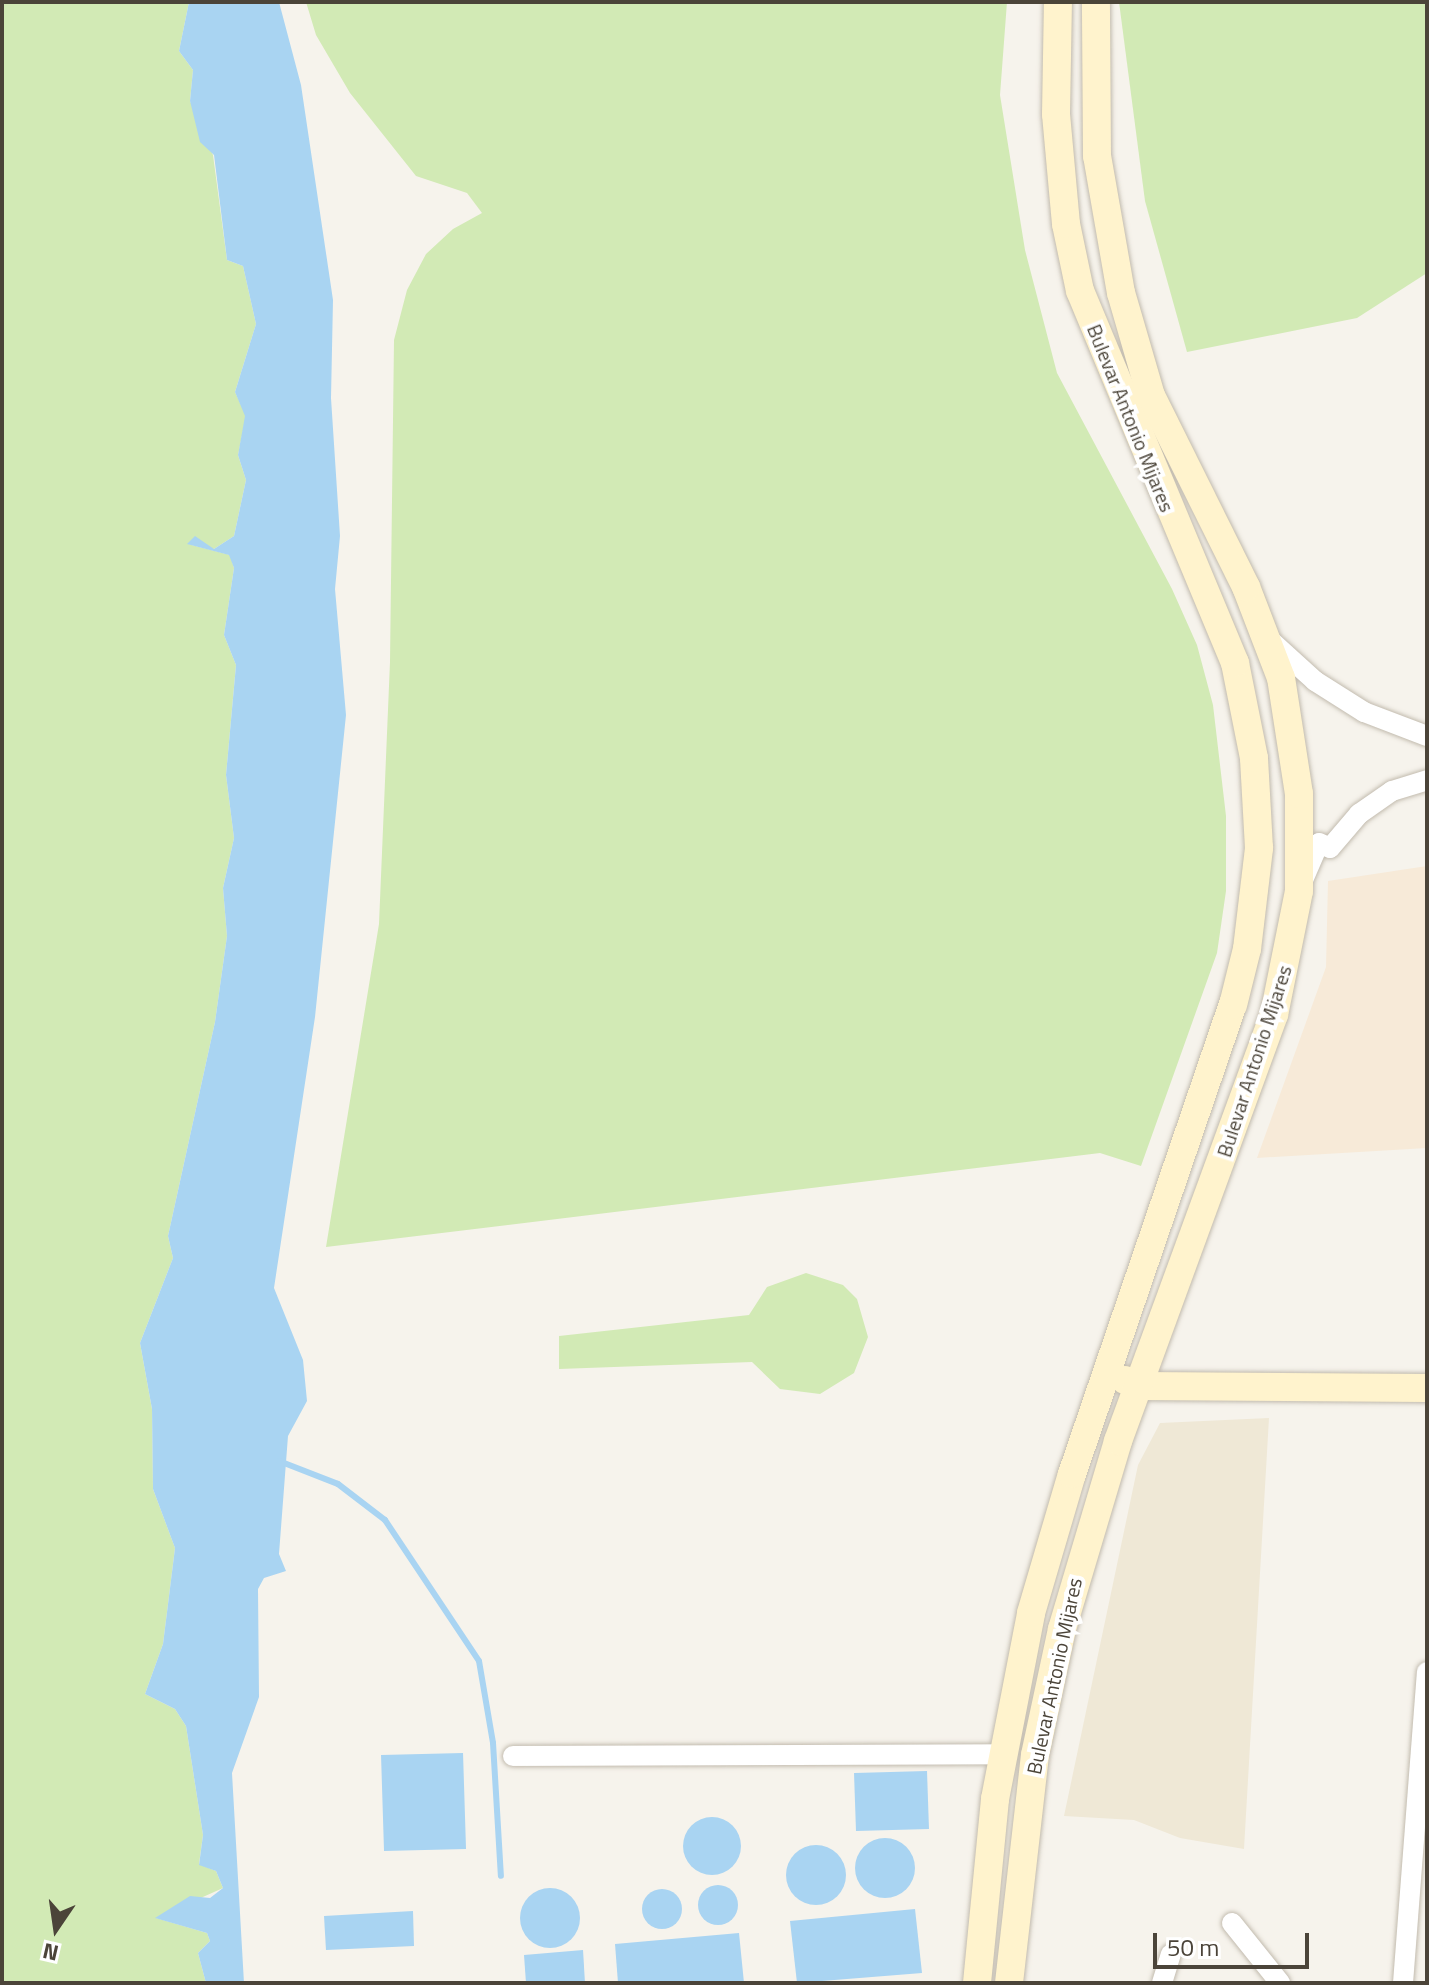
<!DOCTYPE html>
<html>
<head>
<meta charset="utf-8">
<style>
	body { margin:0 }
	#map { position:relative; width:1429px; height:1985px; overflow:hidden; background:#f6f3ec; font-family:"Titillium Web",sans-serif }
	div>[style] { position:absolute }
	.commercial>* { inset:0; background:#f7ead8 }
	.education>* { inset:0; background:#efe8d6 }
	.green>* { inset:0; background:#d2eab5 }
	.water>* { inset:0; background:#a9d4f2 }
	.round { border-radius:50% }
	.stream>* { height:6px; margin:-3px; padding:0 3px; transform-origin:3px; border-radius:3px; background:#a9d4f2 }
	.roads { filter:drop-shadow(0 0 2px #c2bbae) drop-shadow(0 0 2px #c2bbae) }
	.street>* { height:20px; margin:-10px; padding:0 10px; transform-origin:10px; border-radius:10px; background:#fff }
	.secondary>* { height:28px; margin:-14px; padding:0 14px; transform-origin:14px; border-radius:14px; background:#fff3cd }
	span { translate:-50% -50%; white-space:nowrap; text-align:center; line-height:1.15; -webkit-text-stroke:8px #fff; paint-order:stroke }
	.street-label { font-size:20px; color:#4b4439 }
	.frame { position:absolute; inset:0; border:4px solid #4b4439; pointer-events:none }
	.north { position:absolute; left:16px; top:1889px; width:80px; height:80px; -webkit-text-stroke:6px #fff; paint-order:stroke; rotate:193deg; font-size:22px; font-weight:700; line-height:32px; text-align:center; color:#4b4439 }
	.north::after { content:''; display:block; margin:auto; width:28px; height:36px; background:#4b4439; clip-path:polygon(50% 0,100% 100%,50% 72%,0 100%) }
	.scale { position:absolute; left:1153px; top:1933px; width:156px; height:36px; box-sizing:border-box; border:4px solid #4b4439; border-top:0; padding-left:10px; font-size:24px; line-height:28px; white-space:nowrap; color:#4b4439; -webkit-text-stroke:6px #fff; paint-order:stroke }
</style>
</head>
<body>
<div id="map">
	<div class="commercial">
		<div style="clip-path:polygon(1427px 866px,1427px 1148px,1257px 1158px,1326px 967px,1328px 881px)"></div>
	</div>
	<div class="education">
		<div style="clip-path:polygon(1269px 1418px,1244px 1849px,1180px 1838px,1134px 1820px,1064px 1816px,1138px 1465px,1160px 1423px)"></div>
	</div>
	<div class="green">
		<div style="clip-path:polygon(2px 2px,189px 2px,179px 51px,193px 70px,190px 101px,213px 155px,227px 260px,243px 266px,256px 324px,235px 392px,246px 416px,238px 455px,246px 480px,234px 536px,214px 549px,188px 544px,230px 555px,234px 568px,224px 635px,236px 665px,226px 775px,234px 838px,223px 888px,227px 936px,215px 1022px,168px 1236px,173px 1258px,140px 1343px,152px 1409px,153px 1489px,175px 1548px,163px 1644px,145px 1694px,175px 1709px,186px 1726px,203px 1835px,199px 1864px,216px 1871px,223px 1888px,156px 1918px,207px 1933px,210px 1941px,198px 1953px,206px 1983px,2px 1983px)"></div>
		<div style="clip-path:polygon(306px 2px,1007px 2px,1000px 95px,1025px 250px,1057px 373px,1172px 589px,1197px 645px,1213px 705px,1226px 816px,1226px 891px,1217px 953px,1141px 1166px,1100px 1153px,326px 1247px,379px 924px,390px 662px,394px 340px,407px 290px,426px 254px,453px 229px,482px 213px,467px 193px,416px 176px,350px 93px,316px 35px)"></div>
		<div style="clip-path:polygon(1119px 2px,1427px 2px,1427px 273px,1357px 318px,1187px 352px,1145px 201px)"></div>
		<div style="clip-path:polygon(806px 1273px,843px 1285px,857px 1299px,868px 1337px,854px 1373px,820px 1394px,780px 1389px,752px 1362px,559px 1369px,559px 1336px,749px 1315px,767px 1287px)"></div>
	</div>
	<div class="water">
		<div style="clip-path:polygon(189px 2px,279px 2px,301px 85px,333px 300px,331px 398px,340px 536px,335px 589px,346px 715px,315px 1017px,274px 1288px,303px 1360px,307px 1401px,288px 1436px,279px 1554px,286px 1571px,264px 1578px,258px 1589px,259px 1697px,232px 1773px,244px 1983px,206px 1983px,198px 1953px,210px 1941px,207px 1933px,155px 1918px,190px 1896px,210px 1898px,223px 1888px,216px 1871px,199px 1865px,203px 1835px,186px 1726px,175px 1709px,145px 1694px,163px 1644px,175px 1548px,153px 1489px,152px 1409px,140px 1343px,173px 1258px,168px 1236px,215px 1022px,227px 936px,223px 888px,234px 838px,226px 775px,236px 665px,224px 635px,234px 568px,229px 555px,187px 544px,195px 536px,214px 549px,234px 536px,246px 480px,238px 455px,245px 416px,235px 392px,256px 324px,243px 266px,227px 260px,214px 155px,200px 142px,190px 101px,193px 70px,179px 51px)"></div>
		<div style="clip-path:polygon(463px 1753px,466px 1849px,384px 1851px,381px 1755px)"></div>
		<div style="clip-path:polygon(927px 1771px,929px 1829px,856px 1831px,854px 1773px)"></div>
		<div class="round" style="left:683px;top:1817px;width:58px;height:58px"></div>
		<div class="round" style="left:855px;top:1838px;width:60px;height:60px"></div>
		<div class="round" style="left:786px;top:1845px;width:60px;height:60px"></div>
		<div class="round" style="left:698px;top:1885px;width:40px;height:40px"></div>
		<div class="round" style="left:520px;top:1888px;width:60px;height:60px"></div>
		<div class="round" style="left:642px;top:1889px;width:40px;height:40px"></div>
		<div style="clip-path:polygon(915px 1909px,922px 1973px,797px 1983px,790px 1921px)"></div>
		<div style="clip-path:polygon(413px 1911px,414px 1946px,326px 1950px,324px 1916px)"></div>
		<div style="clip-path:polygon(739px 1933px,744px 1983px,618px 1983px,615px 1944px)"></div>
		<div style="clip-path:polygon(583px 1950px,585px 1983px,526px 1983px,524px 1955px)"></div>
	</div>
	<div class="stream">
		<div style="left:279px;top:1461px;width:63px;rotate:21.3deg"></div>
		<div style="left:338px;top:1484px;width:59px;rotate:37.5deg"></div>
		<div style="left:385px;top:1520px;width:169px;rotate:56.3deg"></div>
		<div style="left:479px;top:1661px;width:83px;rotate:80.3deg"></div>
		<div style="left:493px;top:1743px;width:133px;rotate:86.6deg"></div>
	</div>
	<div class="roads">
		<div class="street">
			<div style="left:1272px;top:642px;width:58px;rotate:42.2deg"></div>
			<div style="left:1315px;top:681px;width:58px;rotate:32.3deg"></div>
			<div style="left:1364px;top:712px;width:67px;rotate:20.9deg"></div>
			<div style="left:1303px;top:880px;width:40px;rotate:-66.6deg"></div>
			<div style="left:1319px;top:843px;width:12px;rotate:24deg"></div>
			<div style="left:1330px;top:848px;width:45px;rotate:-49.5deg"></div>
			<div style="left:1359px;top:814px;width:40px;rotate:-34.9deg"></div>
			<div style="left:1392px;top:791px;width:37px;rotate:-17deg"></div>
			<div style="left:513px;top:1756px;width:490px;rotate:-0.2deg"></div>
			<div style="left:1232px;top:1923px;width:77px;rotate:51.3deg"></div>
			<div style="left:1162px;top:1983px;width:30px;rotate:-73deg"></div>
			<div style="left:1403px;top:1983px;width:312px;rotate:-85.6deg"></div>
		</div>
		<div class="secondary">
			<div style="left:1125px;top:1380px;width:16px;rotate:22deg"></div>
			<div style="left:1140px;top:1386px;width:287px;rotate:0.4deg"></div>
			<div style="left:977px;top:1983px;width:185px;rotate:-84.4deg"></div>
			<div style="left:995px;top:1799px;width:189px;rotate:-79deg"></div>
			<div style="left:1031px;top:1613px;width:145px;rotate:-73.6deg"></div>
			<div style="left:1072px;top:1474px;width:496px;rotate:-71.1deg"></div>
			<div style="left:1233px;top:1005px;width:58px;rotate:-76deg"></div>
			<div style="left:1247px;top:949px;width:102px;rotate:-83.2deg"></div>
			<div style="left:1259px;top:848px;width:90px;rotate:-93.2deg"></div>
			<div style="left:1254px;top:758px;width:97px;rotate:-101.3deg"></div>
			<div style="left:1235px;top:663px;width:403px;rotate:-112.6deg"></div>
			<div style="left:1080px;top:291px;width:68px;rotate:-101.8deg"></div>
			<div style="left:1066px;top:224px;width:110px;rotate:-95.2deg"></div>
			<div style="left:1056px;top:114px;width:112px;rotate:-89deg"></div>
			<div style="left:1009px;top:1983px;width:229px;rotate:-83.5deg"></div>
			<div style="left:1035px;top:1755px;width:129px;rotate:-77.9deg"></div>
			<div style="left:1062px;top:1629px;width:196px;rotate:-73.4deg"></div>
			<div style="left:1118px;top:1441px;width:454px;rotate:-69.9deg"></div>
			<div style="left:1274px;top:1015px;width:126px;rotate:-78.6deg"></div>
			<div style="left:1299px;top:891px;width:97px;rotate:-90deg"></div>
			<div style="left:1299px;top:794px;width:117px;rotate:-98.8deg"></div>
			<div style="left:1281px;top:678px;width:97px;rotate:-111deg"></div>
			<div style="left:1246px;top:587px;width:213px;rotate:-116.4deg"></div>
			<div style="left:1151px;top:396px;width:107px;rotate:-106.2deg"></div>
			<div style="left:1121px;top:293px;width:139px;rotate:-99.9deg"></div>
			<div style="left:1097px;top:156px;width:154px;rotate:-90.4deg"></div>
		</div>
	</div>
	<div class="street-label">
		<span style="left:1131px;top:418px;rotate:68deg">Bulevar Antonio Mijares</span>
		<span style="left:1254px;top:1061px;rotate:-72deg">Bulevar Antonio Mijares</span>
		<span style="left:1054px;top:1676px;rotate:-78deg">Bulevar Antonio Mijares</span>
	</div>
	<div class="frame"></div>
	<div class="north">N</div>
	<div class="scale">50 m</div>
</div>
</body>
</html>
